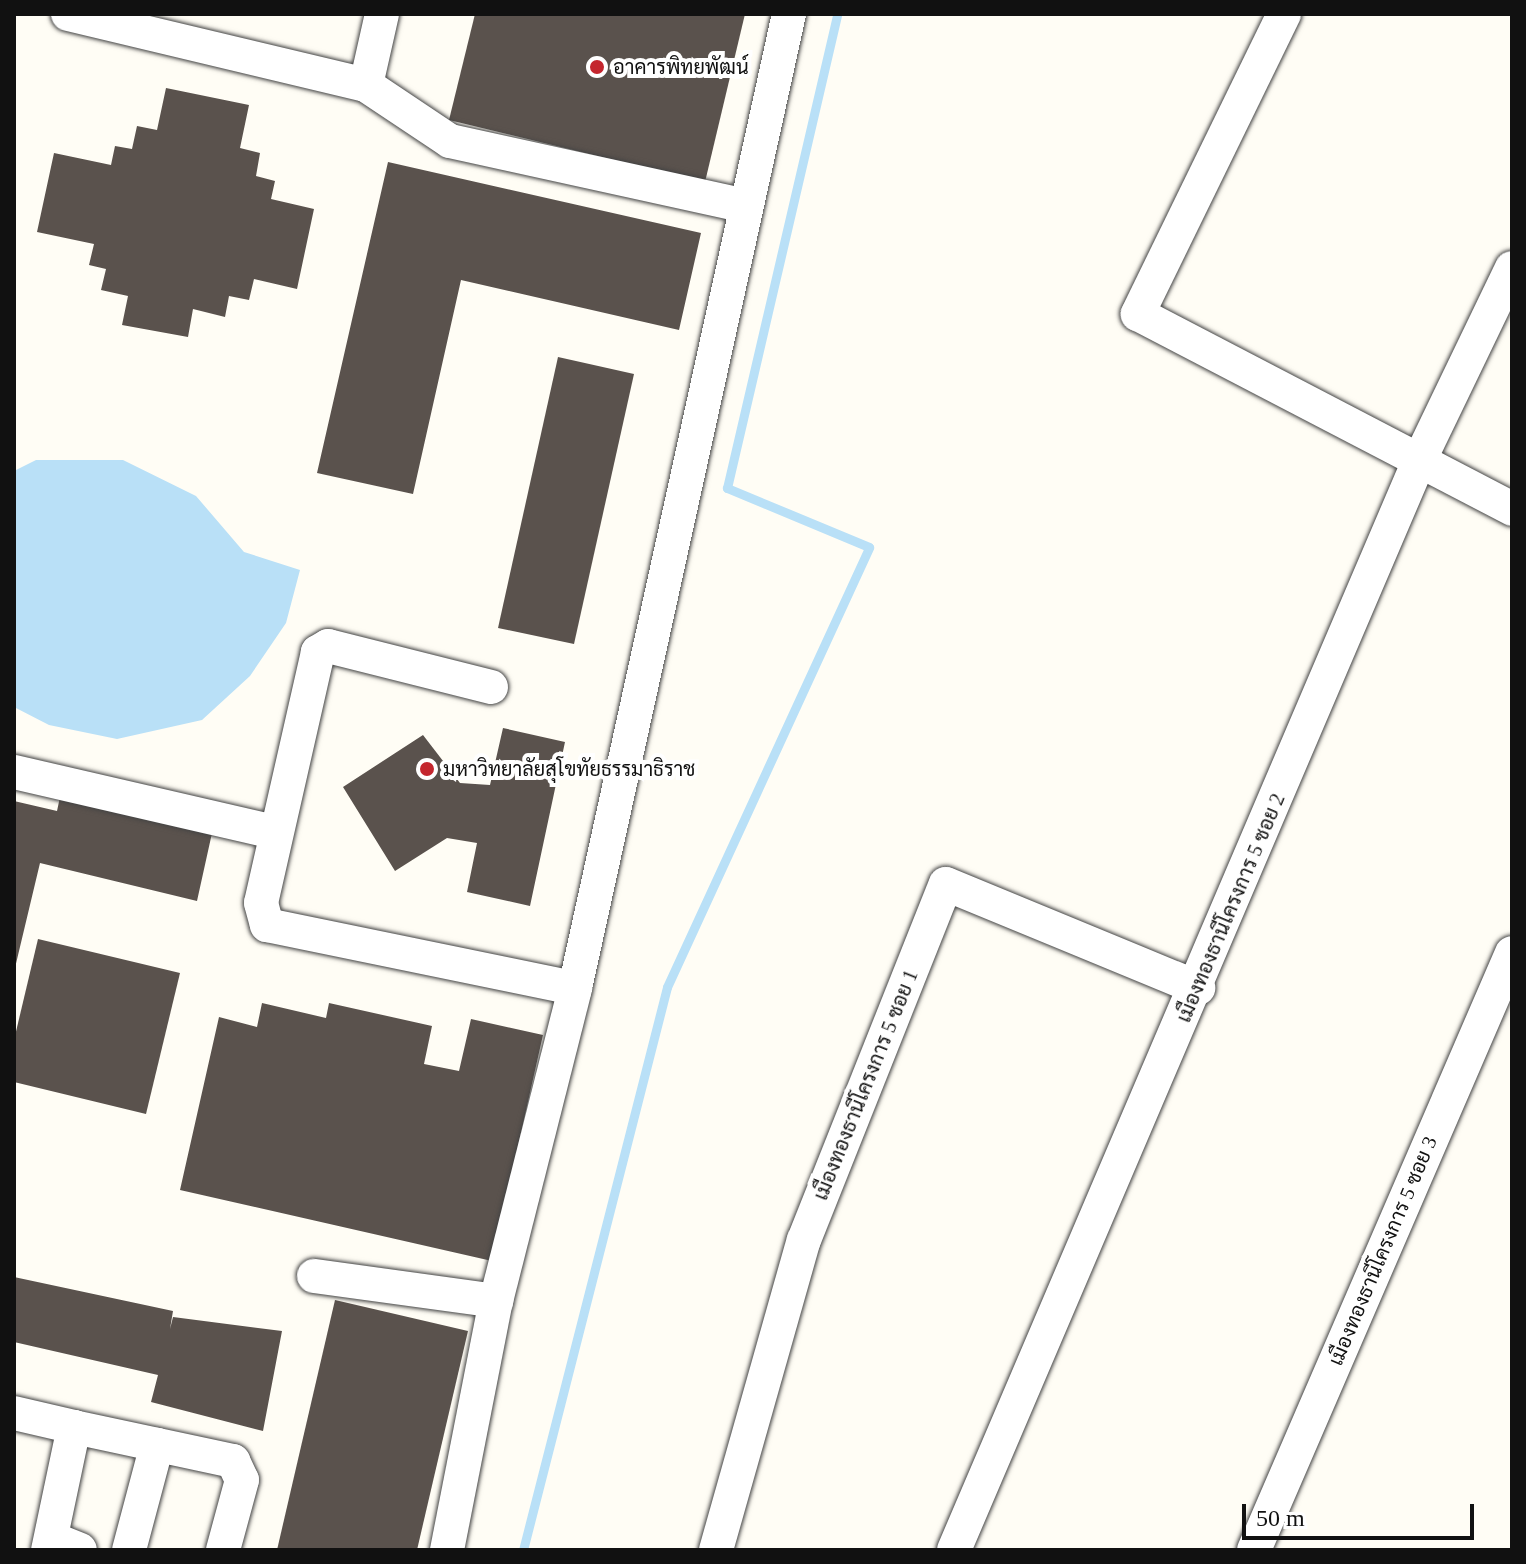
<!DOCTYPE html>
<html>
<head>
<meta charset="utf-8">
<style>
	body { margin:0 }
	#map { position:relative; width:1526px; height:1564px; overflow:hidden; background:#fffdf5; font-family:"Times New Roman",Sarabun,serif }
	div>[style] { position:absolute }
	.water>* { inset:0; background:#b9e0f7 }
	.stream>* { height:9px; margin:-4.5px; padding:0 4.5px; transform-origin:4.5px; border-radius:4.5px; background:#b9e0f7 }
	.building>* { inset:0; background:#5a524d }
	.roads { filter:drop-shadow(0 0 2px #444) drop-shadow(0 0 2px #444) }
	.minor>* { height:34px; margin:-17px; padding:0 17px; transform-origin:17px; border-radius:17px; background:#fff }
	.dots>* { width:22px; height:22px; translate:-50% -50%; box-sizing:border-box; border:4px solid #fff; border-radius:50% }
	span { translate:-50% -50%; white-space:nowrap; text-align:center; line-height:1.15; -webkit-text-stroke:8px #fff; paint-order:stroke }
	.poi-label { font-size:20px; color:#111 }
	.left { translate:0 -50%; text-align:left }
	.street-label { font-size:20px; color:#111 }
	.frame { position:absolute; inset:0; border:16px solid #111; pointer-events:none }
	.scale { position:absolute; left:1242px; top:1504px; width:232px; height:36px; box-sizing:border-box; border:4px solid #111; border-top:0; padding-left:10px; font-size:24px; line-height:28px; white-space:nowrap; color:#111; -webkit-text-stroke:6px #fff; paint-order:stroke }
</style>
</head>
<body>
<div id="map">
	<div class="water">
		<div style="clip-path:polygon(36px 460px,123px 460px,196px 496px,244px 552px,300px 570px,286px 623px,250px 676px,202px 720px,117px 739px,49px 725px,14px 707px,14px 471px)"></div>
	</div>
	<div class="stream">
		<div style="left:523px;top:1550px;width:581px;rotate:-75.65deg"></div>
		<div style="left:667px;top:987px;width:484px;rotate:-65.3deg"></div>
		<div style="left:869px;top:547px;width:154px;rotate:-157.4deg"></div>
		<div style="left:727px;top:488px;width:487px;rotate:-76.9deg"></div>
	</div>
	<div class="building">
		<div style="clip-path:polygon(475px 14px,745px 14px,705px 182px,449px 120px)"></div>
		<div style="clip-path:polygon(166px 88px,249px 105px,240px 148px,260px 153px,256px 176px,275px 181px,271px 199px,314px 209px,297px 289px,254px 279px,249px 300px,229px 296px,225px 317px,193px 309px,188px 337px,122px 325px,128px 296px,101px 290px,106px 269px,89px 265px,94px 244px,37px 232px,54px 153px,111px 165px,115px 146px,132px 149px,137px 126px,157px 130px)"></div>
		<div style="clip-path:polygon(388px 162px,701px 233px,679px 330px,461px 280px,413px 494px,317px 473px)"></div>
		<div style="clip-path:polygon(558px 357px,634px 374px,574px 644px,498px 628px)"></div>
		<div style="clip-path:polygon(503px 728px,565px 742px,530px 906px,467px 892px,477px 843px,447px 838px,395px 871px,343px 787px,423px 735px,460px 783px,490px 785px)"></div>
		<div style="clip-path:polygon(60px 797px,212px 833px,197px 901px,40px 863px,14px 972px,14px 801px,57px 811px)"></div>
		<div style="clip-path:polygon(38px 939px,180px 973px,146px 1114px,14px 1082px,14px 1040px)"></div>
		<div style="clip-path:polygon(262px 1003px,326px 1018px,329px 1003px,432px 1026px,424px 1064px,459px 1071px,471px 1019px,543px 1035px,492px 1261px,180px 1190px,219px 1017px,257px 1027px)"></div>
		<div style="clip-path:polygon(14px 1277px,173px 1311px,170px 1329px,173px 1317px,282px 1331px,263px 1431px,151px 1402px,158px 1375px,14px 1342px)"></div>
		<div style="clip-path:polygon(335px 1300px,468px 1331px,417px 1550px,277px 1550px)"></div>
	</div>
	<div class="roads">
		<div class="minor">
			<div style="left:68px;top:14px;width:306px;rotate:13.4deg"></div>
			<div style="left:366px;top:85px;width:101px;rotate:33.7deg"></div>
			<div style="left:450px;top:141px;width:303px;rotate:12.4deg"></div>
			<div style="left:1284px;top:14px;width:334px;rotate:116deg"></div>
			<div style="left:1138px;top:314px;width:422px;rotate:27.5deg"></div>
			<div style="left:366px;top:85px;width:73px;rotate:-77.3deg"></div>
			<div style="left:491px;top:687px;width:168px;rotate:-165.9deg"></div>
			<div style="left:328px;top:646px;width:12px;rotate:149deg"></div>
			<div style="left:318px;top:652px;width:257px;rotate:102.8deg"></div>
			<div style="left:261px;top:903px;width:23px;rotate:75deg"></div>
			<div style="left:267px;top:925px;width:314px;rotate:11.6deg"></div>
			<div style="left:14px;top:772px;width:266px;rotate:13deg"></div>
			<div style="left:314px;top:1276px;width:184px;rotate:7.8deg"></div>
			<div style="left:14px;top:1413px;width:62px;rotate:13.1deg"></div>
			<div style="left:74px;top:1427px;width:126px;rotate:101.9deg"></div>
			<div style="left:74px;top:1427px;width:163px;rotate:12.1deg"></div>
			<div style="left:233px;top:1461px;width:21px;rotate:65deg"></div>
			<div style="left:242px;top:1480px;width:73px;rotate:105.2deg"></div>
			<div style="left:53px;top:1539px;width:29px;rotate:22deg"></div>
			<div style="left:129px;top:1550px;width:109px;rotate:-75.1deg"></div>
			<div style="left:447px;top:1550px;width:254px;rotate:-78.9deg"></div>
			<div style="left:496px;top:1301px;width:323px;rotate:-75.8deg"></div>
			<div style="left:575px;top:988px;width:997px;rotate:-77.61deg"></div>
			<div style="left:716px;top:1550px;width:322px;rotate:-74.2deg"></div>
			<div style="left:804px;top:1240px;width:383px;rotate:-68.3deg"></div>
			<div style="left:946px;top:884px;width:273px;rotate:22.4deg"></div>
			<div style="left:954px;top:1550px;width:1184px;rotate:-66.88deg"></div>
			<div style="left:1419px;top:461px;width:214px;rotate:-64.3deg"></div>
			<div style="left:1254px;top:1550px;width:650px;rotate:-66.63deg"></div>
		</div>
	</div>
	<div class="dots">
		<div style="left:597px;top:67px;background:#c4262e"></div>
		<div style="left:427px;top:769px;background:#c4262e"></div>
	</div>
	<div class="poi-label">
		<span class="left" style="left:613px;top:67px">อาคารพิทยพัฒน์</span>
		<span class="left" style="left:443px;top:769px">มหาวิทยาลัยสุโขทัยธรรมาธิราช</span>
	</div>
	<div class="street-label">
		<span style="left:1231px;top:908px;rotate:-67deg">เมืองทองธานีโครงการ 5 ซอย 2</span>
		<span style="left:866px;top:1085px;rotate:-68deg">เมืองทองธานีโครงการ 5 ซอย 1</span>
		<span style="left:1383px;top:1251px;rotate:-67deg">เมืองทองธานีโครงการ 5 ซอย 3</span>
	</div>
	<div class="frame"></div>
	<div class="scale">50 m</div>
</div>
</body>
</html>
